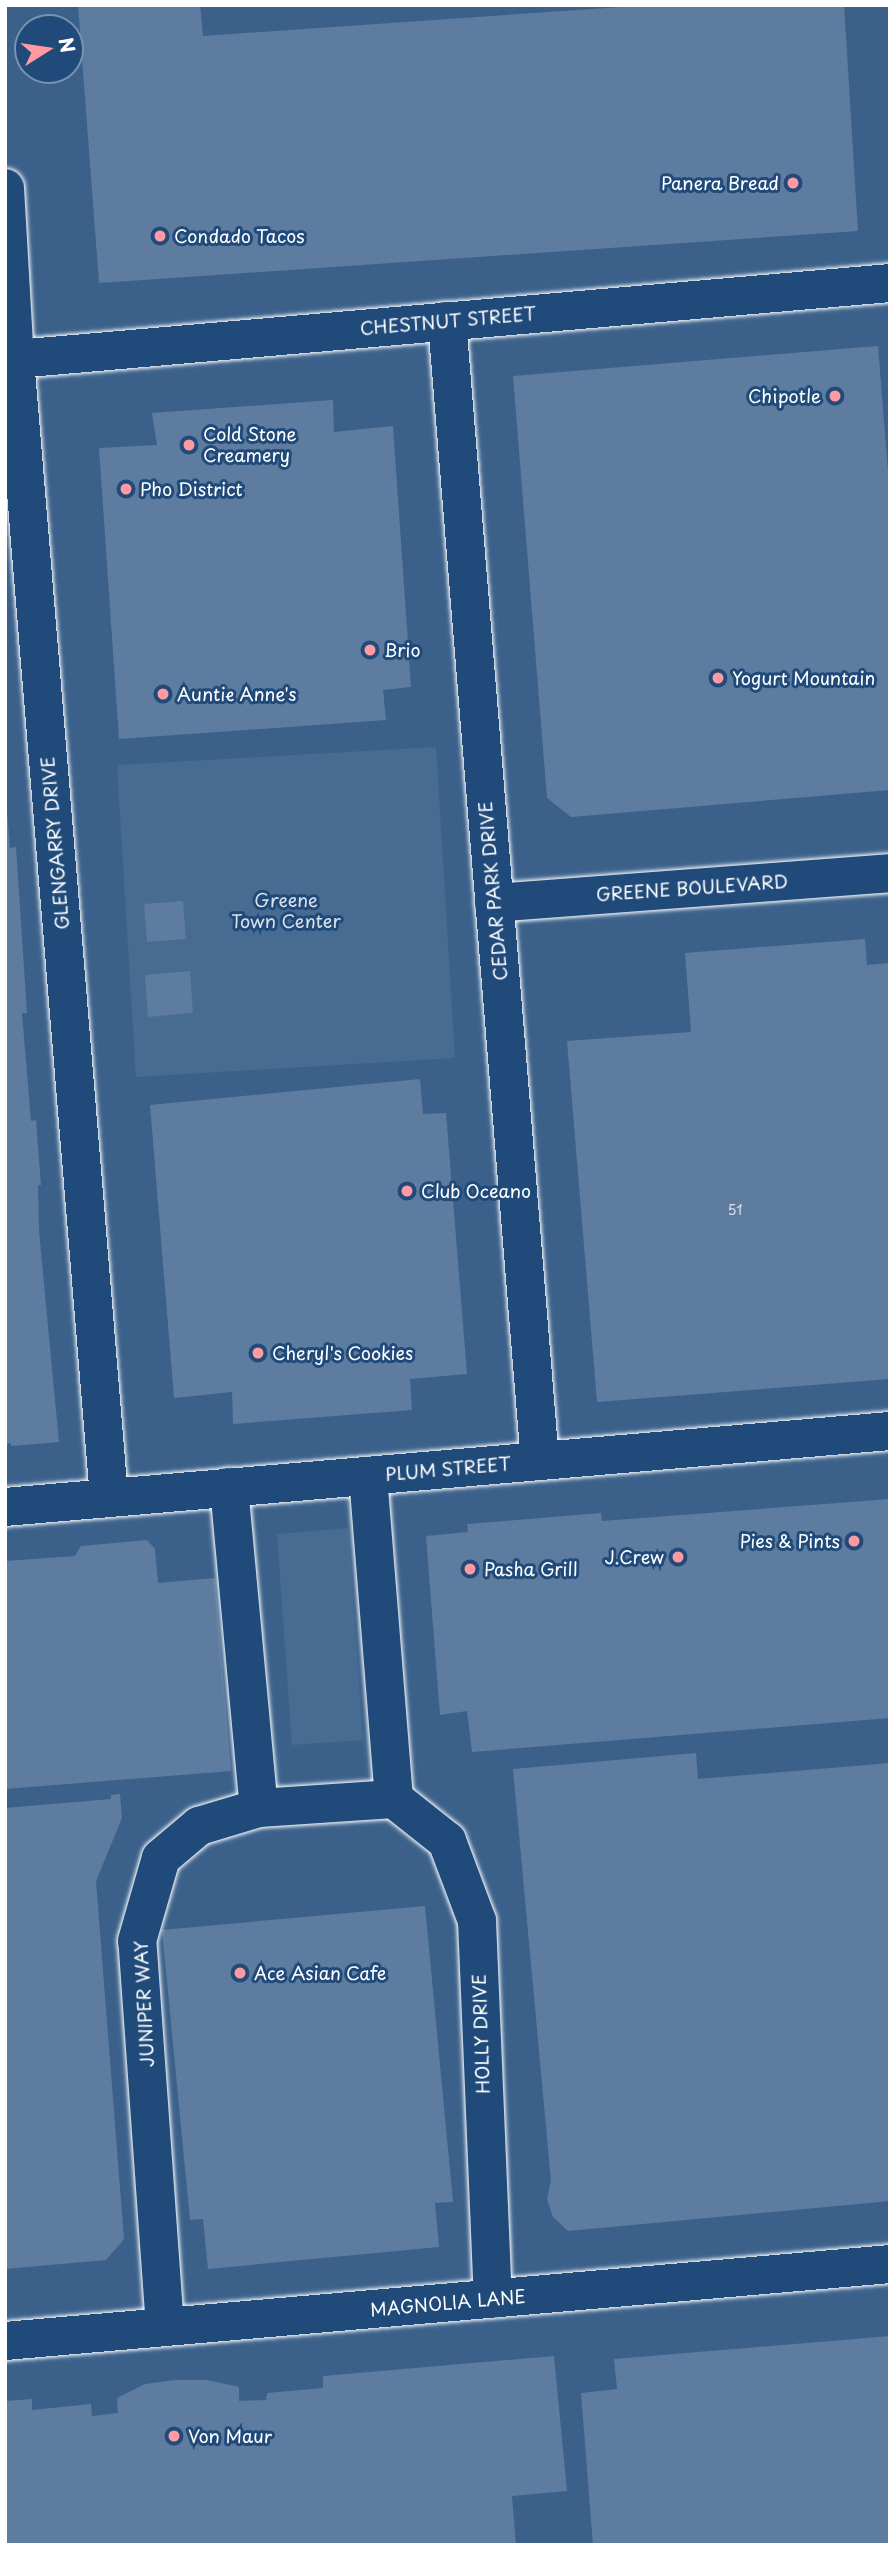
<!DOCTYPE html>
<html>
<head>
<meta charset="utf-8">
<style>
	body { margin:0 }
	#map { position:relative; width:895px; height:2550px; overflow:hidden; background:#2c5582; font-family:"Playpen Sans",sans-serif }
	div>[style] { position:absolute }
	.built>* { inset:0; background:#3b618b }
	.green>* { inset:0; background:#486b92 }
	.building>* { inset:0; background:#5e7c9f }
	.roads { filter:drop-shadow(0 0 2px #fff) drop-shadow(0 0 2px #fff) }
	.street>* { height:38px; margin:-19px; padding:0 19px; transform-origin:19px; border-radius:19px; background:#1f4a7a }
	.dots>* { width:19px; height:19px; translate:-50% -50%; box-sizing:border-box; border:4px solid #1f4a7a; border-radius:50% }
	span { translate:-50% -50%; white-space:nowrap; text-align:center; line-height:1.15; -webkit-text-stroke:6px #1f4a7a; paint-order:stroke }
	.number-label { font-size:14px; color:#d7dee7 }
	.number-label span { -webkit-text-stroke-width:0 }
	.poi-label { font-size:18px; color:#fff }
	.right { translate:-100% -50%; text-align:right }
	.left { translate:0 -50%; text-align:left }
	.street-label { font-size:18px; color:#fff }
	.park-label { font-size:18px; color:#dae1e9 }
	.frame { position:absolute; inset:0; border:7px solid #fff; pointer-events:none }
	.north { position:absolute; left:14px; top:14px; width:70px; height:70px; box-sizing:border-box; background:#1f4a7a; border:2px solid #7992af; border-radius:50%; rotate:78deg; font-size:19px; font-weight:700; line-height:28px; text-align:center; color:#fff }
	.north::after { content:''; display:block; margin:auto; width:24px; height:32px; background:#ff9aa2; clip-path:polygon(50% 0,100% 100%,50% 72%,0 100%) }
</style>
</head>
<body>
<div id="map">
	<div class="built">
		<div style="clip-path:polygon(evenodd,5px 5px,890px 5px,890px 2545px,5px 2545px,5px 5px,28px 28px,70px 28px,70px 70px,28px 70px,28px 28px)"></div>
	</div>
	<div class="green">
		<div style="clip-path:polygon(436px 747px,455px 1058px,136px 1077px,117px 765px)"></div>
		<div style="clip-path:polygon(348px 1528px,363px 1740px,292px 1745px,277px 1534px)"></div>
	</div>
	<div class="building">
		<div style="clip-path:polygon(78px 5px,200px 5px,203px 36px,650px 5px,844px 5px,858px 231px,99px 283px)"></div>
		<div style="clip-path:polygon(878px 346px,890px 497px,890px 790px,571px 817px,547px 798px,513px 376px)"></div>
		<div style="clip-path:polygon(333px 400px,334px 432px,393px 426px,411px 687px,383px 690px,386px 720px,119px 739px,99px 448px,157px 445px,152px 413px)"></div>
		<div style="clip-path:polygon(7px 811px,10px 848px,16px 847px,27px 1013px,22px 1013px,31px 1121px,36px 1120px,41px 1185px,38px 1185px,39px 1231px,59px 1442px,11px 1446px,11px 1443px,5px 1444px)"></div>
		<div style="clip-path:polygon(183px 901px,186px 939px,147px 942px,144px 904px)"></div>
		<div style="clip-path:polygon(865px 939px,867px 965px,890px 963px,890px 1379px,597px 1402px,567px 1041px,691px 1032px,685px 953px)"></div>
		<div style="clip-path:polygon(190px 971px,193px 1013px,148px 1017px,145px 975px)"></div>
		<div style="clip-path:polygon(420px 1079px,423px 1114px,446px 1113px,467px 1374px,410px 1379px,412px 1410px,233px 1424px,232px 1392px,174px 1398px,150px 1105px)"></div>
		<div style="clip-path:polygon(890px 1499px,890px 1718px,472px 1752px,467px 1711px,440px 1715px,426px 1536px,468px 1532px,467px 1524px,601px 1513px,602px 1521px)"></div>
		<div style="clip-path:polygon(147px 1540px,155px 1549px,158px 1583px,215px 1578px,231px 1771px,5px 1789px,5px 1561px,75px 1556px,81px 1546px)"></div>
		<div style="clip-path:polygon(696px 1753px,698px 1779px,890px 1763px,890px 2201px,568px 2231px,553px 2217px,547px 2199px,551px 2181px,513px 1769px)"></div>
		<div style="clip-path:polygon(120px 1794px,122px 1818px,96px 1881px,124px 2239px,106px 2260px,5px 2269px,5px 1808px,111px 1799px,111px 1795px)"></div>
		<div style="clip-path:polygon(425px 1906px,453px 2202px,435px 2203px,439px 2247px,208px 2269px,203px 2219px,190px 2220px,162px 1930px)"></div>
		<div style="clip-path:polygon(890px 2336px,890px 2545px,593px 2545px,581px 2393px,617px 2389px,614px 2359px)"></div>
		<div style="clip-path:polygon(554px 2356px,567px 2491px,512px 2496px,516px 2545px,5px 2545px,5px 2401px,32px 2399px,32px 2410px,91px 2404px,92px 2416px,118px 2413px,117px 2398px,145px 2384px,175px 2380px,207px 2380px,239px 2387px,239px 2401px,266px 2400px,267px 2393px,323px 2388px,323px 2376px)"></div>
	</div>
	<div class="roads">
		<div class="street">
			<div style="left:5px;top:188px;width:171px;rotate:86.7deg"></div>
			<div style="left:15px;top:359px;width:1143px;rotate:85.28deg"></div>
			<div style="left:447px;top:321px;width:1144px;rotate:85.34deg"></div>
			<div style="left:5px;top:360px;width:888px;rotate:-4.97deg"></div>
			<div style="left:494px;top:903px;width:397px;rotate:-4.3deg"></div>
			<div style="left:368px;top:1476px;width:324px;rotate:85.4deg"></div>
			<div style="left:229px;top:1487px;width:322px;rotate:84.7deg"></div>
			<div style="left:5px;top:1507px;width:888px;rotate:-4.91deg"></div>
			<div style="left:165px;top:2327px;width:387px;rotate:-94.1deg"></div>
			<div style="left:137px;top:1941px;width:86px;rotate:-73.9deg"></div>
			<div style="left:161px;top:1858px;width:50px;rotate:-40.1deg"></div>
			<div style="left:199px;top:1826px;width:63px;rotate:-16.7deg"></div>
			<div style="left:259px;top:1808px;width:135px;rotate:-3.8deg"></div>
			<div style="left:394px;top:1799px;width:68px;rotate:38.4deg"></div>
			<div style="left:447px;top:1841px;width:85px;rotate:69.4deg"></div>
			<div style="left:477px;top:1921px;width:378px;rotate:87.6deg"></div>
			<div style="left:5px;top:2341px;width:888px;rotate:-4.97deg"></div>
		</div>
	</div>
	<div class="dots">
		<div style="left:793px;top:183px;background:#ff9aa2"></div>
		<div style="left:160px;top:236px;background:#ff9aa2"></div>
		<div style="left:835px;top:396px;background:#ff9aa2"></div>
		<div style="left:189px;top:445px;background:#ff9aa2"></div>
		<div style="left:126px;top:489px;background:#ff9aa2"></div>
		<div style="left:370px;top:650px;background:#ff9aa2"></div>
		<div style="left:718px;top:678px;background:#ff9aa2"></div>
		<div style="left:163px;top:694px;background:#ff9aa2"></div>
		<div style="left:407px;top:1191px;background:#ff9aa2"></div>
		<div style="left:258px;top:1353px;background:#ff9aa2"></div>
		<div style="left:854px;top:1541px;background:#ff9aa2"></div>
		<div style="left:678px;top:1557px;background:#ff9aa2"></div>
		<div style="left:470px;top:1569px;background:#ff9aa2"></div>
		<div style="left:240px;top:1973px;background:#ff9aa2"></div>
		<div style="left:174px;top:2436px;background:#ff9aa2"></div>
	</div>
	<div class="number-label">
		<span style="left:735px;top:1210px">51</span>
	</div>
	<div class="poi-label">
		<span class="right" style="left:779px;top:183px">Panera Bread</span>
		<span class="left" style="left:174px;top:236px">Condado Tacos</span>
		<span class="right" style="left:821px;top:396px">Chipotle</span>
		<span class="left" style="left:203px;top:445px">Cold Stone<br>Creamery</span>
		<span class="left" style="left:140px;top:489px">Pho District</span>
		<span class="left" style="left:384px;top:650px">Brio</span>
		<span class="left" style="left:732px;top:678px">Yogurt Mountain</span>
		<span class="left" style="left:177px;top:694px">Auntie Anne's</span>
		<span class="left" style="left:421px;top:1191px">Club Oceano</span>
		<span class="left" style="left:272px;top:1353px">Cheryl's Cookies</span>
		<span class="right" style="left:840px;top:1541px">Pies &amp; Pints</span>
		<span class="right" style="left:664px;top:1557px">J.Crew</span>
		<span class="left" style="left:484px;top:1569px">Pasha Grill</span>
		<span class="left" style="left:254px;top:1973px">Ace Asian Cafe</span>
		<span class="left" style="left:188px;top:2436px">Von Maur</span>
	</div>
	<div class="street-label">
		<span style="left:448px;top:321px;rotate:-5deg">CHESTNUT STREET</span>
		<span style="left:55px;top:843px;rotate:-95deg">GLENGARRY DRIVE</span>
		<span style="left:692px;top:888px;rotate:-4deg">GREENE BOULEVARD</span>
		<span style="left:493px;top:891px;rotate:-95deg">CEDAR PARK DRIVE</span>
		<span style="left:448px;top:1469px;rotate:-5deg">PLUM STREET</span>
		<span style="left:144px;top:2004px;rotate:-93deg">JUNIPER WAY</span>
		<span style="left:481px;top:2034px;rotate:-92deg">HOLLY DRIVE</span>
		<span style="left:448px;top:2303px;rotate:-5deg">MAGNOLIA LANE</span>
	</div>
	<div class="park-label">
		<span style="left:286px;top:911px">Greene<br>Town Center</span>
	</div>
	<div class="frame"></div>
	<div class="north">N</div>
</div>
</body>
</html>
